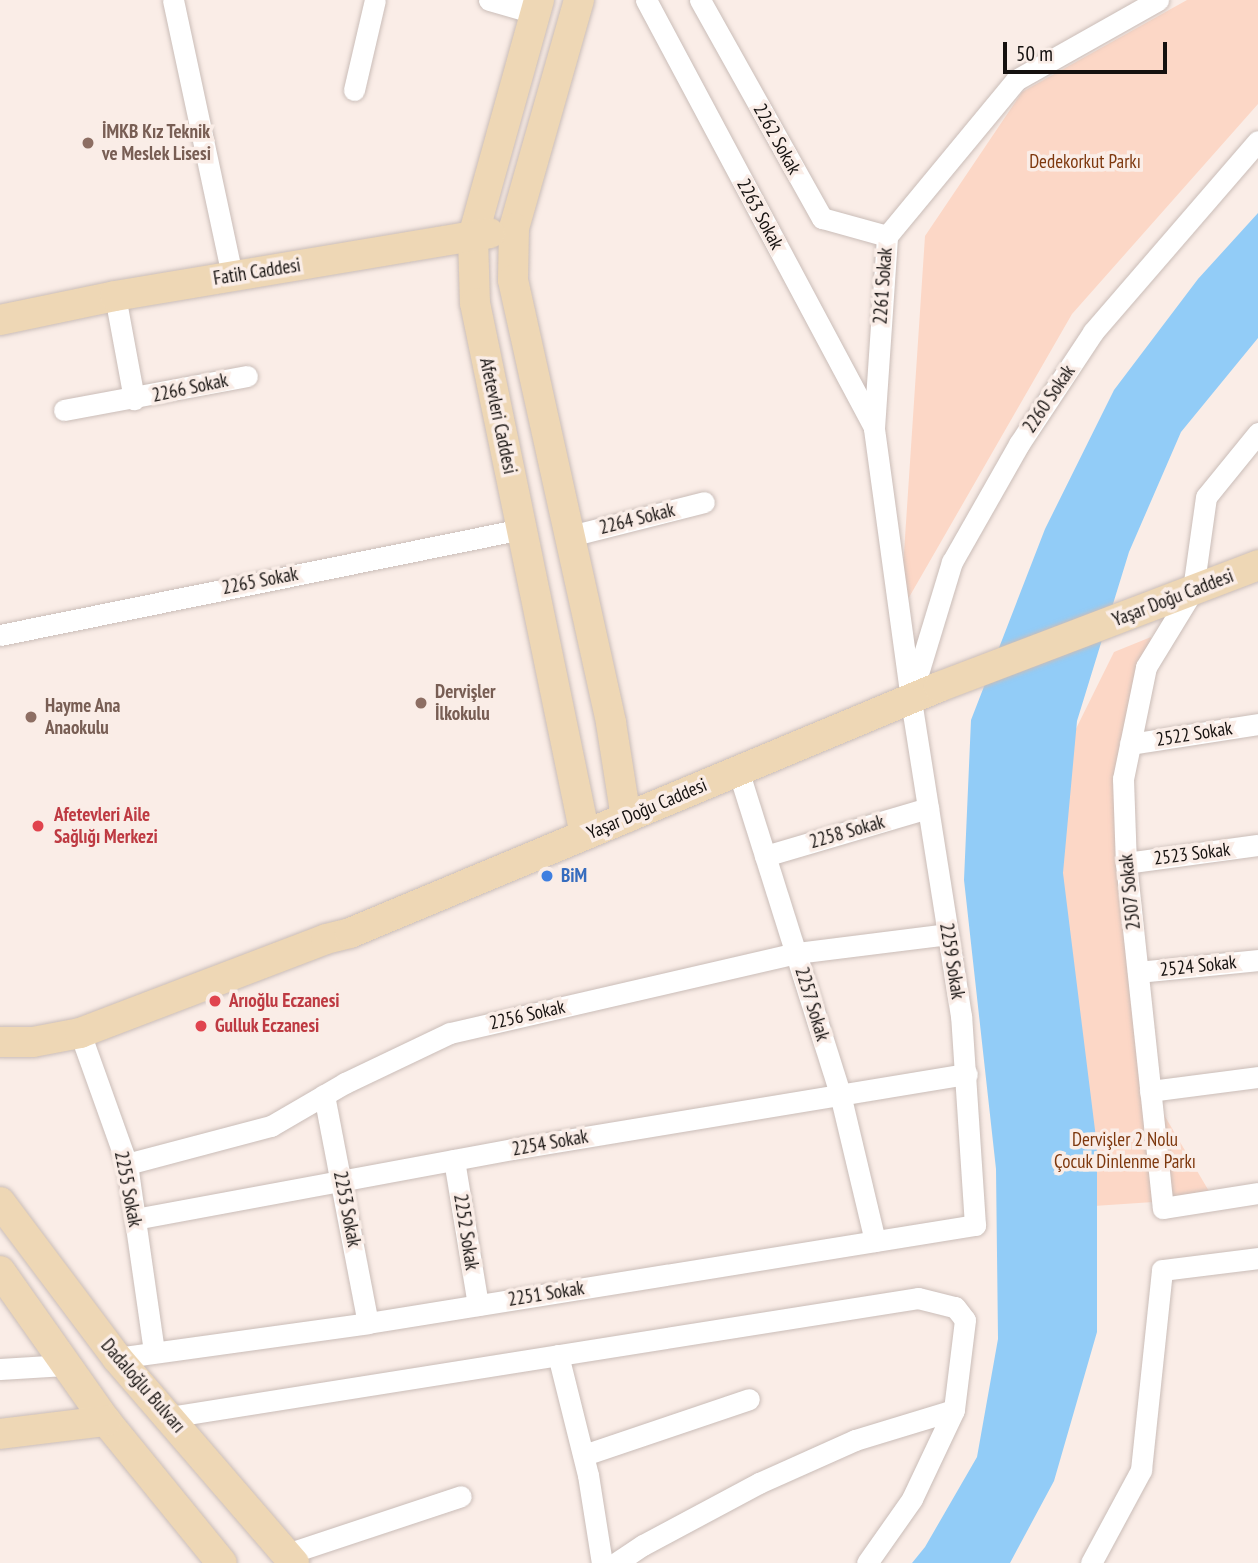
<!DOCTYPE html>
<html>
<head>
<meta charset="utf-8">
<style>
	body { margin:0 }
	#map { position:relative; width:1258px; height:1563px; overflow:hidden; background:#faede7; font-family:"PT Sans Narrow",sans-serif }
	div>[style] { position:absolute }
	.green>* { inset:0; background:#fcd7c6 }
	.water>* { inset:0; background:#92ccf7 }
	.roads { filter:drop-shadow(0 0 2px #cabdb8) drop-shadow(0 0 2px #cabdb8) }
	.street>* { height:21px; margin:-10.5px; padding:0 10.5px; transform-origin:10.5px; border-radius:10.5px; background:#fff }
	.secondary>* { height:30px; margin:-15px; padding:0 15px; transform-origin:15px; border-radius:15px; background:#eed7b5 }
	.dots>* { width:19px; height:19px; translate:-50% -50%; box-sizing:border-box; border:4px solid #faede7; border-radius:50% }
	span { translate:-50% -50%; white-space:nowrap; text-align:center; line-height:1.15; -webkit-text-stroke:7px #faede7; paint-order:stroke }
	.education-label { font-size:19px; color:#785e54; font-weight:700 }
	.left { translate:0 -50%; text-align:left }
	.street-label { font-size:19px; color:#15110f }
	.park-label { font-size:19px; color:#7e380e }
	.health-label { font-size:19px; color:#be3a42; font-weight:700 }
	.shop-label { font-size:19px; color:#366cbe; font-weight:700 }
	.scale { position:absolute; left:1003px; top:42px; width:164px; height:32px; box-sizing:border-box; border:4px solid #15110f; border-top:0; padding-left:9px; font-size:21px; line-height:24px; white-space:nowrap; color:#15110f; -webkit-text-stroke:5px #faede7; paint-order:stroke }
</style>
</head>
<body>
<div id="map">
	<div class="green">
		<div style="clip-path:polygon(1187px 0,1258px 0,1258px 104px,1072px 314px,900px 613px,925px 236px,1022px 92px)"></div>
		<div style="clip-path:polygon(1151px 637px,1125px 766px,1150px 1091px,1213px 1198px,1079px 1207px,1051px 944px,1060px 761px,1114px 652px)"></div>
	</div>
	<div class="water">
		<div style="clip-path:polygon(1258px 213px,1258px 338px,1181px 432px,1129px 552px,1077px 721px,1063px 873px,1097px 1146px,1097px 1332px,1054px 1481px,1010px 1563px,912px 1563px,925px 1547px,977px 1457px,998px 1339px,996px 1169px,964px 880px,971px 720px,1045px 529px,1114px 390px,1198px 279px)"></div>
	</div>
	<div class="roads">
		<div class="street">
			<div style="left:173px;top:0;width:282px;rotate:77.9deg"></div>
			<div style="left:489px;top:0;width:48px;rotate:15.8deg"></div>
			<div style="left:646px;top:0;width:484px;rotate:61.9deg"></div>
			<div style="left:700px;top:0;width:250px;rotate:60.8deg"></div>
			<div style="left:822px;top:218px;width:67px;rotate:15.5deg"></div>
			<div style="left:354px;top:90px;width:92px;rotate:-76.9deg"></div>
			<div style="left:115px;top:296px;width:105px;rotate:79.5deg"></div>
			<div style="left:64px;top:410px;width:186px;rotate:-10.5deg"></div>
			<div style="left:1258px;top:433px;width:82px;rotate:129.1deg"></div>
			<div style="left:1206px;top:497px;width:94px;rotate:98deg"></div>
			<div style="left:1193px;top:590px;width:90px;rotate:121.4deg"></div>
			<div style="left:1146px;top:667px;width:114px;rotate:101.6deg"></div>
			<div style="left:1123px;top:779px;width:84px;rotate:88deg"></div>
			<div style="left:1126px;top:863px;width:347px;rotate:83.9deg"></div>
			<div style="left:1163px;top:1208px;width:96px;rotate:-9deg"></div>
			<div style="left:570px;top:536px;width:138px;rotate:-14.2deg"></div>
			<div style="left:0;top:635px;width:533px;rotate:-11.48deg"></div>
			<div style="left:913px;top:690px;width:134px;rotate:-73.1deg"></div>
			<div style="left:952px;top:562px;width:136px;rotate:-60.4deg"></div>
			<div style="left:1019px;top:444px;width:134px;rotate:-56.5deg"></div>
			<div style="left:1093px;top:332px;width:252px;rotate:-49.2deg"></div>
			<div style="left:1130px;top:744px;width:130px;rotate:-8.9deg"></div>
			<div style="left:738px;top:770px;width:340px;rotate:72.5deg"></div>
			<div style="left:840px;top:1094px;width:151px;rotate:76.6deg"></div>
			<div style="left:765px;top:856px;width:170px;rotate:-16.4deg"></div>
			<div style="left:1126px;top:863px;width:133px;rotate:-7.8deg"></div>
			<div style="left:1138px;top:972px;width:121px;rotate:-5.7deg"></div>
			<div style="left:80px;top:1033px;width:139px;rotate:70.3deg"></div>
			<div style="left:127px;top:1164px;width:189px;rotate:81.8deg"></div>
			<div style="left:1150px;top:1091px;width:109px;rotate:-7.4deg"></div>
			<div style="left:324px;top:1095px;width:232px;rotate:79.1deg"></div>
			<div style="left:454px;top:1160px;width:147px;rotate:80.6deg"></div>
			<div style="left:127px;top:1164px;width:149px;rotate:-14.8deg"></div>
			<div style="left:271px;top:1126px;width:86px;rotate:-30.2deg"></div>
			<div style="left:345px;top:1083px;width:116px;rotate:-25.5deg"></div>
			<div style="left:450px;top:1033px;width:355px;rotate:-13deg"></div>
			<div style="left:796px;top:953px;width:153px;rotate:-7.1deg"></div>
			<div style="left:135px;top:1219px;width:384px;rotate:-10.5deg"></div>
			<div style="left:513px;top:1149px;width:460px;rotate:-9.4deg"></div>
			<div style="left:558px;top:1355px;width:124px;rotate:76deg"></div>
			<div style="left:588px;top:1475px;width:89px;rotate:81deg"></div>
			<div style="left:117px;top:1358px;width:253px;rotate:-7.9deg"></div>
			<div style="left:368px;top:1323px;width:615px;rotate:-9.17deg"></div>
			<div style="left:975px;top:1225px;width:209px;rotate:-93.8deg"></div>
			<div style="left:961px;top:1016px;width:321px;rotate:-99deg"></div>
			<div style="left:911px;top:699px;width:274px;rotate:-97.8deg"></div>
			<div style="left:874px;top:428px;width:192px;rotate:-86.1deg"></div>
			<div style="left:887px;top:236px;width:202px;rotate:-50.4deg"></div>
			<div style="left:1016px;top:80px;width:163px;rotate:-29.4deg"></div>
			<div style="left:0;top:1369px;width:65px;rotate:-3.5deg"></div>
			<div style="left:169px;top:1417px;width:758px;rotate:-9.03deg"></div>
			<div style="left:918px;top:1298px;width:38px;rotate:14deg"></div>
			<div style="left:955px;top:1307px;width:16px;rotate:52deg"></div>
			<div style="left:965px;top:1320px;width:91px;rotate:97deg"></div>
			<div style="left:954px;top:1410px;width:98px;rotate:115.3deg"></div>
			<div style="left:912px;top:1499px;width:78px;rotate:125.1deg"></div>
			<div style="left:584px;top:1455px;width:174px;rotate:-18.7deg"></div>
			<div style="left:287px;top:1554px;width:183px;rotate:-18.4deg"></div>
			<div style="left:616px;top:1563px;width:32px;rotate:-34deg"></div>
			<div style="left:643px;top:1545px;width:132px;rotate:-28.1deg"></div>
			<div style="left:759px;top:1483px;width:105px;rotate:-24.1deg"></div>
			<div style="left:855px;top:1440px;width:103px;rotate:-16.9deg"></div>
			<div style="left:1091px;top:1563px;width:106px;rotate:-61.7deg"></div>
			<div style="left:1141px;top:1470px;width:201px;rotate:-84deg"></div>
			<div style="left:1162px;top:1270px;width:97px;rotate:-7.1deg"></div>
		</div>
		<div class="secondary">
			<div style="left:539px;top:0;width:246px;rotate:105.6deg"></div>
			<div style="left:473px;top:237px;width:66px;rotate:88.3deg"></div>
			<div style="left:475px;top:303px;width:543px;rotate:78.32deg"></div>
			<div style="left:579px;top:0;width:237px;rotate:105.9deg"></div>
			<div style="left:514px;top:228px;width:52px;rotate:91.1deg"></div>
			<div style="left:513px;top:280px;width:454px;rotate:77.5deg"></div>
			<div style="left:611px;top:723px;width:96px;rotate:81deg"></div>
			<div style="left:0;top:320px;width:117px;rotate:-11.8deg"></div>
			<div style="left:115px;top:296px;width:380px;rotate:-9.5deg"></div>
			<div style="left:0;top:1042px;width:33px"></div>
			<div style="left:33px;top:1042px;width:48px;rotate:-10.8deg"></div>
			<div style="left:80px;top:1033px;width:263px;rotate:-20.9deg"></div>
			<div style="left:326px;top:939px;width:25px;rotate:-14deg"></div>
			<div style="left:350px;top:933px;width:638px;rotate:-22.67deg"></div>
			<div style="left:939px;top:687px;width:342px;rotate:-20.9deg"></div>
			<div style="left:0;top:1202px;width:195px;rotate:53.1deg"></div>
			<div style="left:117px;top:1358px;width:271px;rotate:49.2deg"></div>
			<div style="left:0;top:1271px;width:184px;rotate:54.8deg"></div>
			<div style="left:106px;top:1421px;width:183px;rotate:50.8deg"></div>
			<div style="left:0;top:1434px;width:107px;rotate:-7deg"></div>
		</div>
	</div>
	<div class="dots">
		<div style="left:88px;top:143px;background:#8d6e63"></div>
		<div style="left:421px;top:703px;background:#8d6e63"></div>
		<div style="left:31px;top:717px;background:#8d6e63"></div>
		<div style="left:38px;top:826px;background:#e0444e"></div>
		<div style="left:547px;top:876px;background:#3f7fe0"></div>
		<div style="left:215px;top:1001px;background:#e0444e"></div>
		<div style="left:201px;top:1026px;background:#e0444e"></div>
	</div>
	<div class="education-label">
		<span class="left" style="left:102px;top:143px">İMKB Kız Teknik<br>ve Meslek Lisesi</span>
		<span class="left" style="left:435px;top:703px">Dervişler<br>İlkokulu</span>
		<span class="left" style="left:45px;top:717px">Hayme Ana<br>Anaokulu</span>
	</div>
	<div class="street-label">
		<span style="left:777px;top:139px;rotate:61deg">2262 Sokak</span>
		<span style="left:760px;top:214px;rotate:62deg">2263 Sokak</span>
		<span style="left:257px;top:272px;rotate:-9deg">Fatih Caddesi</span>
		<span style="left:883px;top:286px;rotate:-86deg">2261 Sokak</span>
		<span style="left:190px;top:388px;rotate:-12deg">2266 Sokak</span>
		<span style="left:1049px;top:399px;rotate:-56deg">2260 Sokak</span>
		<span style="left:498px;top:416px;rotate:78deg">Afetevleri Caddesi</span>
		<span style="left:637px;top:519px;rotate:-14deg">2264 Sokak</span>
		<span style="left:260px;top:581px;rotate:-11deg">2265 Sokak</span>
		<span style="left:1173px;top:598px;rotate:-21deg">Yaşar Doğu Caddesi</span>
		<span style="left:1194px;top:734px;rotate:-9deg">2522 Sokak</span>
		<span style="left:647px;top:809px;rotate:-23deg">Yaşar Doğu Caddesi</span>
		<span style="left:847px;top:832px;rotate:-16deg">2258 Sokak</span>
		<span style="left:1192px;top:854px;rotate:-7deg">2523 Sokak</span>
		<span style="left:1130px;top:892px;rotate:-96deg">2507 Sokak</span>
		<span style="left:952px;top:961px;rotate:81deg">2259 Sokak</span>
		<span style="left:1198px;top:966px;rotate:-6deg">2524 Sokak</span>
		<span style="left:812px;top:1004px;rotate:73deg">2257 Sokak</span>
		<span style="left:527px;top:1015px;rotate:-13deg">2256 Sokak</span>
		<span style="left:550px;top:1143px;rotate:-10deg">2254 Sokak</span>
		<span style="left:128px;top:1189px;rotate:79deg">2255 Sokak</span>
		<span style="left:347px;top:1209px;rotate:79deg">2253 Sokak</span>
		<span style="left:466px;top:1232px;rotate:81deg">2252 Sokak</span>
		<span style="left:546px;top:1294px;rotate:-9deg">2251 Sokak</span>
		<span style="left:143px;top:1386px;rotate:49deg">Dadaloğlu Bulvarı</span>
	</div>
	<div class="park-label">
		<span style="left:1085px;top:162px">Dedekorkut Parkı</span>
		<span style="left:1125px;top:1151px">Dervişler 2 Nolu<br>Çocuk Dinlenme Parkı</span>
	</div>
	<div class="health-label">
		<span class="left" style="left:54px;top:826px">Afetevleri Aile<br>Sağlığı Merkezi</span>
		<span class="left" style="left:229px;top:1001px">Arıoğlu Eczanesi</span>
		<span class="left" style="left:215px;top:1026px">Gulluk Eczanesi</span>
	</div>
	<div class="shop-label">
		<span class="left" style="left:561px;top:876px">BiM</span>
	</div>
	<div class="scale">50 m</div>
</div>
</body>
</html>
